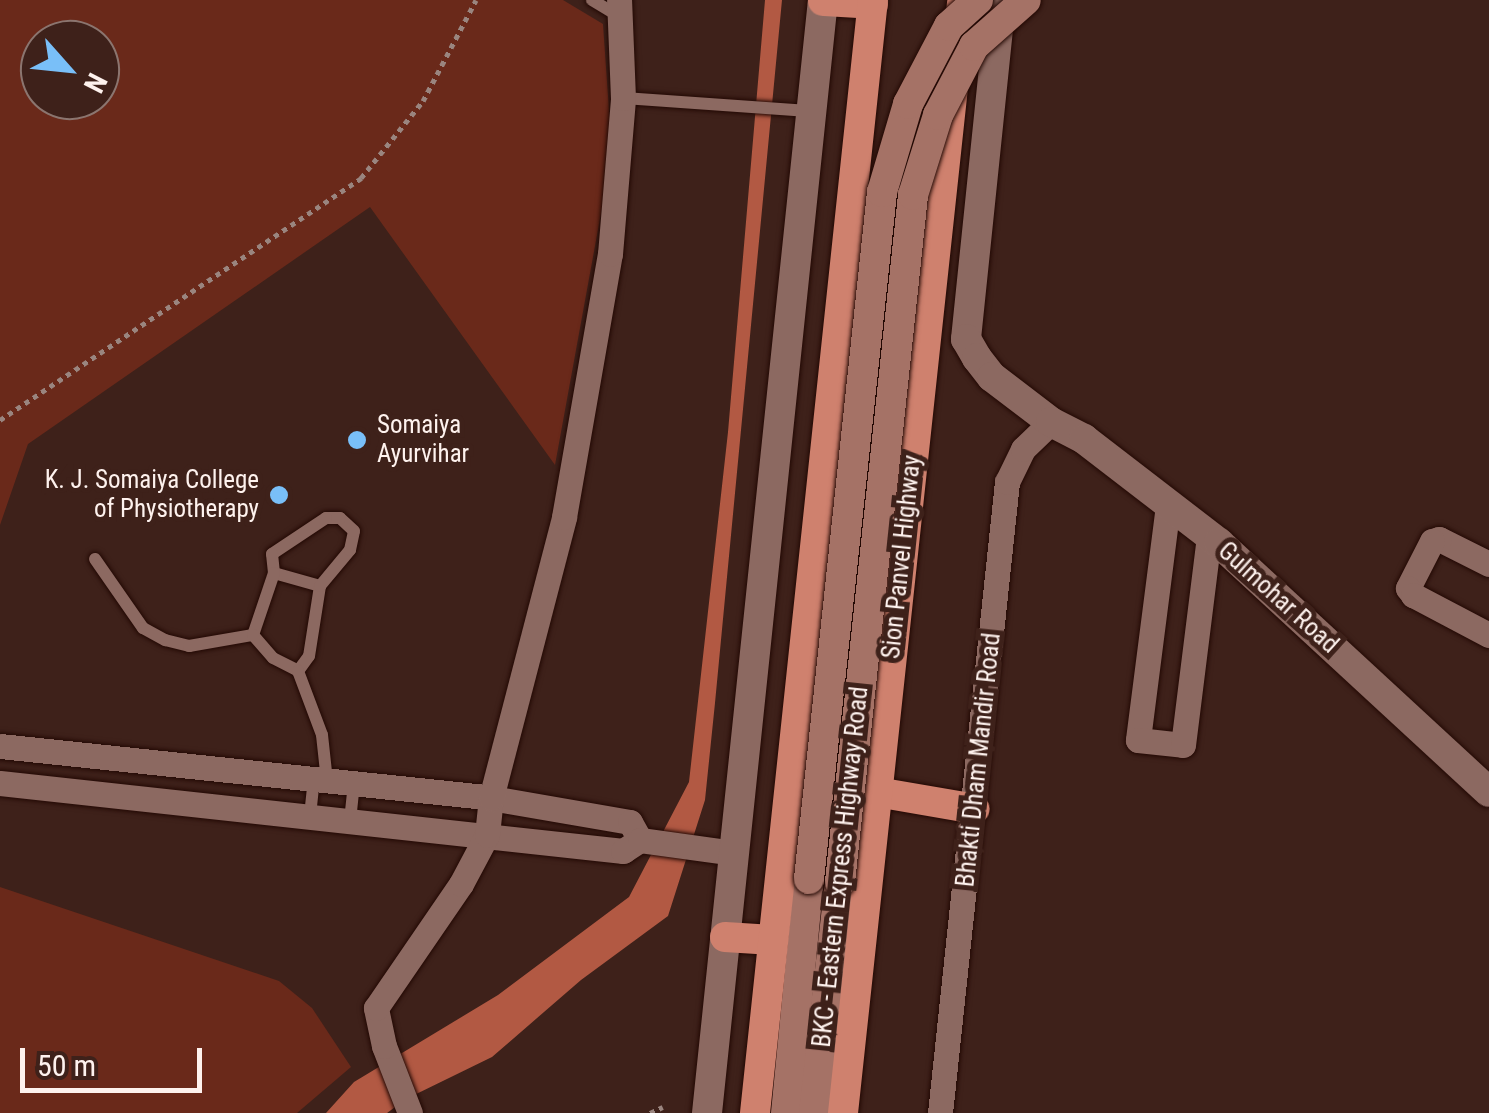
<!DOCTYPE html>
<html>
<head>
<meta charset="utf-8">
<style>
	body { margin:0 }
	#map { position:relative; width:1489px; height:1113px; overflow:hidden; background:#3e211a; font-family:"Roboto Condensed",sans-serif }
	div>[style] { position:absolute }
	.green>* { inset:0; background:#6a291a }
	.water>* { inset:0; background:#b25943 }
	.path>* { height:5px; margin-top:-2.5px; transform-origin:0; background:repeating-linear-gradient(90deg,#9a857f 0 5px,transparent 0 10px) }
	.roads { filter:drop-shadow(0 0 2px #230904) drop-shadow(0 0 2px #230904) }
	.service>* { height:12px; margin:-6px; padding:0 6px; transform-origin:6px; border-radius:6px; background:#8c6961 }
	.minor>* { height:25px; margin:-12.5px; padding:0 12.5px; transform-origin:12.5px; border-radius:12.5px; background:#8c6961 }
	.tertiary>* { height:30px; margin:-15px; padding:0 15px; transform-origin:15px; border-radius:15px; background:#8c6961 }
	.secondary>* { height:30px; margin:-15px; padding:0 15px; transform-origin:15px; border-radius:15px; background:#a57266 }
	.trunk>* { height:30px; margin:-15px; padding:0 15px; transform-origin:15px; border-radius:15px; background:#cf816e }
	.bridges { filter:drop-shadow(0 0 2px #230904) drop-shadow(0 0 2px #230904) }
	.secondary-bridge>* { height:30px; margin:-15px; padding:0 15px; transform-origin:15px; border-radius:15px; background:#a57266 }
	.dots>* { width:28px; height:28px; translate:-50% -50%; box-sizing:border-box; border:5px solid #3e211a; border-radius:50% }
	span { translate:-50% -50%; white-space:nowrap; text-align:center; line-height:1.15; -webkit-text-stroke:10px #3e211a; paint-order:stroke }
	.poi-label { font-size:25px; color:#fef2ee }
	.left { translate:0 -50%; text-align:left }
	.right { translate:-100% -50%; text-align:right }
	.street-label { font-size:25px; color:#fef2ee }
	.north { position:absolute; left:20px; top:20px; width:100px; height:100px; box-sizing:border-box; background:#3e211a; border:2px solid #8b756f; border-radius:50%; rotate:117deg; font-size:28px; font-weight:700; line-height:40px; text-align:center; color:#fef2ee }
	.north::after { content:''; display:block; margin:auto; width:35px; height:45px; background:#79bff8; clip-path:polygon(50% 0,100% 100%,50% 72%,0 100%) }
	.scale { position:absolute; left:20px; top:1048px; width:182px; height:45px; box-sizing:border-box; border:5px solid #fef2ee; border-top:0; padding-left:12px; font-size:30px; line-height:35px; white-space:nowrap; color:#fef2ee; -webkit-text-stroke:8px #3e211a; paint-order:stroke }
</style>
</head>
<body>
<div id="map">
	<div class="green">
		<div style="clip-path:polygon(evenodd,0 0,563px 0,603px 24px,612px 153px,555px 465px,370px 207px,28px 444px,0 525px,0 0,40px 40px,100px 40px,100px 100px,40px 100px,40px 40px)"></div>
		<div style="clip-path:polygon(0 887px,279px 981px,312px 1008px,351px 1067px,297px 1113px,0 1113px)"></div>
	</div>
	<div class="water">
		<div style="clip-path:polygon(765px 0,782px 0,715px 703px,705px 800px,668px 916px,581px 980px,492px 1057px,406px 1099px,387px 1113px,326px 1113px,354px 1082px,498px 995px,629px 897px,689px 782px,728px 432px)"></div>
	</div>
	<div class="path">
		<div style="left:0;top:420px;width:435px;rotate:-33.8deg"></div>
		<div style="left:361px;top:178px;width:99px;rotate:-51.2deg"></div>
		<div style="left:423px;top:101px;width:114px;rotate:-62.3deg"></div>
		<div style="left:650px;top:1113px;width:14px;rotate:-25deg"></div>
	</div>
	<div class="roads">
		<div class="service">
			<div style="left:592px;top:0;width:33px;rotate:31deg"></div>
			<div style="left:623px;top:98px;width:187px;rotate:4deg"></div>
			<div style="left:95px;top:559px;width:84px;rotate:55.2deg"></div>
			<div style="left:143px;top:628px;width:25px;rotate:29deg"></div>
			<div style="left:165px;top:640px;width:25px;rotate:14deg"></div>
			<div style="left:189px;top:646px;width:65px;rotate:-9.8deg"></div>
			<div style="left:274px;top:573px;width:48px;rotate:15.8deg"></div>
			<div style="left:320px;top:586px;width:71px;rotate:98.9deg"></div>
			<div style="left:309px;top:656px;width:19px;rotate:126deg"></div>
			<div style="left:320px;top:586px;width:47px;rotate:-50.2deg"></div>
			<div style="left:350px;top:550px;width:19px;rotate:-78deg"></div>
			<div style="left:354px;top:531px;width:19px;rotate:-137deg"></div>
			<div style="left:340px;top:518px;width:14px;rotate:180deg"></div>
			<div style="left:326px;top:518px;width:65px;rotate:146.3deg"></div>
			<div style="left:272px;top:554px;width:19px;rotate:84deg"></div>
			<div style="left:274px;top:573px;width:65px;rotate:108.7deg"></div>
			<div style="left:253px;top:635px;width:30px;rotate:49deg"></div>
			<div style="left:273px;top:658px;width:28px;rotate:27deg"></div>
			<div style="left:298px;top:671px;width:68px;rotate:69.4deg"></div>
			<div style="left:322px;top:735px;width:46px;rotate:83.8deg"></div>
			<div style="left:310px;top:816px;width:37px;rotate:-84deg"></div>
			<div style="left:350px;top:821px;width:37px;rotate:-84deg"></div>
		</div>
		<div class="minor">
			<div style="left:1168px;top:505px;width:237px;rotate:97.3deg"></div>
			<div style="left:1138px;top:740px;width:45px;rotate:6.3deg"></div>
			<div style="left:1183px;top:745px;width:212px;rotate:-82.9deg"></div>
			<div style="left:1489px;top:564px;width:56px;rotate:-153.4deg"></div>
			<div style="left:1439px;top:539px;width:7px;rotate:164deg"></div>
			<div style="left:1432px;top:541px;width:53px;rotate:117.1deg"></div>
			<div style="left:1408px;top:588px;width:9px;rotate:54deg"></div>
			<div style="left:1413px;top:595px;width:86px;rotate:27.8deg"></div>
			<div style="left:0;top:746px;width:494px;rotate:6deg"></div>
			<div style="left:491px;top:798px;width:141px;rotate:9.8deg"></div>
			<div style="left:630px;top:822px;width:21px;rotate:61deg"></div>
			<div style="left:0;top:783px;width:627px;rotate:6.23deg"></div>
			<div style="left:623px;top:851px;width:20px;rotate:-33deg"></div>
			<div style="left:640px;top:840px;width:96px;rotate:7.8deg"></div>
			<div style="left:410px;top:1113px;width:72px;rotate:-111.2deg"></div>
			<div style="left:384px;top:1046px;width:39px;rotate:-102deg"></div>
			<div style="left:376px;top:1008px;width:150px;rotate:-55.6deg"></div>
			<div style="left:461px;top:884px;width:55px;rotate:-62deg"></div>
			<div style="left:487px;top:835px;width:37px;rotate:-84deg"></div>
			<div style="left:491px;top:798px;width:290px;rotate:-75.4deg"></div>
			<div style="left:564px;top:517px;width:267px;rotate:-80.1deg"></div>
			<div style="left:610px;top:254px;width:157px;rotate:-85.2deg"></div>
			<div style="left:623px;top:98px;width:98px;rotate:-92.3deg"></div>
			<div style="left:940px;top:1113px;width:635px;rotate:-83.94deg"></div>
			<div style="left:1007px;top:482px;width:37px;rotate:-64deg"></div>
			<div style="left:1023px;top:449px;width:39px;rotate:-44deg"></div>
		</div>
		<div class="tertiary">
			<div style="left:1001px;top:0;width:341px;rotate:95.9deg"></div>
			<div style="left:966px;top:339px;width:22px;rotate:60deg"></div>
			<div style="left:977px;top:358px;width:24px;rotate:52deg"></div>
			<div style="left:992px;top:377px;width:74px;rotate:37.3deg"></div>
			<div style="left:1051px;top:422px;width:37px;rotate:27deg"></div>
			<div style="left:1084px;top:439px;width:170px;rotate:37.6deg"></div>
			<div style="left:1219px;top:543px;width:367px;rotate:42.7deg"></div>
			<div style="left:707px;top:1113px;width:1119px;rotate:-84.05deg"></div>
		</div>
		<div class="secondary">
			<div style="left:786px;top:1113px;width:235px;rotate:-84.4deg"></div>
			<div style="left:814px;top:1113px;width:232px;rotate:-83.6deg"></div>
		</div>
		<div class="trunk">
			<div style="left:823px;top:1px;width:50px;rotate:3.4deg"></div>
			<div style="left:877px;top:792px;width:99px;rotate:9.8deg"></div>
			<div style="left:725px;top:937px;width:48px;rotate:3.6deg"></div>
			<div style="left:755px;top:1113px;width:1119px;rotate:-83.95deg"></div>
			<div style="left:843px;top:1113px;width:1116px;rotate:-83.88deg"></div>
		</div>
	</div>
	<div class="bridges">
		<div class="secondary-bridge">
			<div style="left:809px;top:879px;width:691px;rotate:-83.93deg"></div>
			<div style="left:882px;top:192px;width:92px;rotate:-73.5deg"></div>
			<div style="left:908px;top:104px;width:88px;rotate:-62.3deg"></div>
			<div style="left:949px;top:26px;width:39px;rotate:-42deg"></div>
			<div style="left:840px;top:882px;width:691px;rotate:-83.93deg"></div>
			<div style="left:913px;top:195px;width:84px;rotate:-72.6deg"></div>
			<div style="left:938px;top:115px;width:78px;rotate:-62.4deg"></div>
			<div style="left:974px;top:46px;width:69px;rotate:-41.5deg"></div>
		</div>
	</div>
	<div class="dots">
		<div style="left:357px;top:440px;background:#79bff8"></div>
		<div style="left:279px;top:495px;background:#79bff8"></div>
	</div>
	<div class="poi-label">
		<span class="left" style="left:377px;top:440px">Somaiya<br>Ayurvihar</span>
		<span class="right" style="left:259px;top:495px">K. J. Somaiya College<br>of Physiotherapy</span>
	</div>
	<div class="street-label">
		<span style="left:902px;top:557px;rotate:-84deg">Sion Panvel Highway</span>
		<span style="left:1278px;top:598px;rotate:42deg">Gulmohar Road</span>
		<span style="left:979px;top:760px;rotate:-84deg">Bhakti Dham Mandir Road</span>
		<span style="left:841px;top:867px;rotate:-84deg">BKC - Eastern Express Highway Road</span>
	</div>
	<div class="north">N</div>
	<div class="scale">50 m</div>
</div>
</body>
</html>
